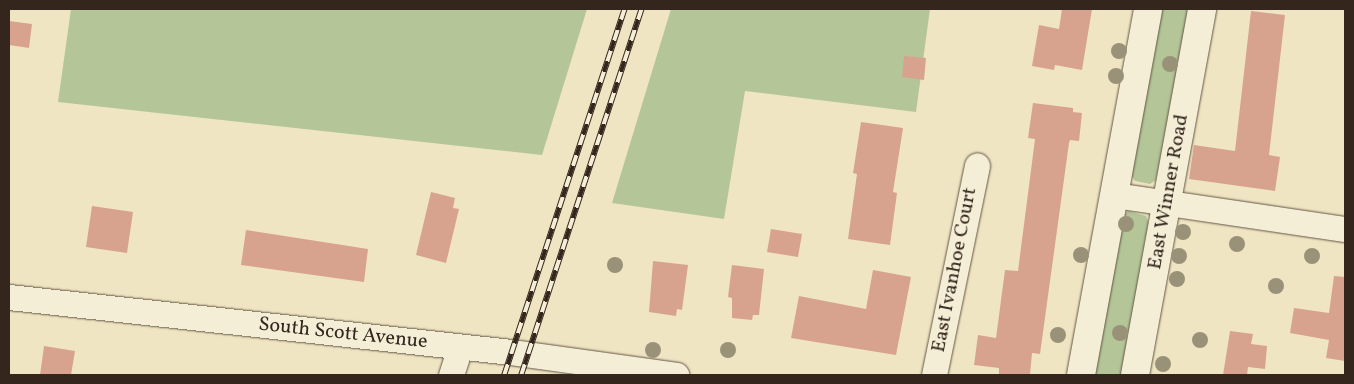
<!DOCTYPE html>
<html>
<head>
<meta charset="utf-8">
<style>
	body { margin:0 }
	#map { position:relative; width:1354px; height:384px; overflow:hidden; background:#f0e5c2; font-family:Vollkorn,serif }
	div>[style] { position:absolute }
	.green>* { inset:0; background:#b4c697 }
	.building>* { inset:0; background:#d7a38f }
	.roads { filter:drop-shadow(0 0 1px #635646) drop-shadow(0 0 1px #635646) }
	.street>* { height:25px; margin:-12.5px; padding:0 12.5px; transform-origin:12.5px; border-radius:12.5px; background:#f5eed7 }
	.secondary>* { height:28px; margin:-14px; padding:0 14px; transform-origin:14px; border-radius:14px; background:#f5eed7 }
	.rail>* { height:5.5px; margin-top:-2.75px; transform-origin:0; background:repeating-linear-gradient(90deg,#f5eed7 0 11px,#34261d 0 22px); box-sizing:border-box; border-block:1px solid #34261d }
	.trees>* { width:16px; height:16px; margin:-8px; border-radius:50%; background:#9a9278 }
	span { translate:-50% -50%; white-space:nowrap; text-align:center; line-height:1.15; -webkit-text-stroke:4px #f5eed7; paint-order:stroke }
	.street-label { font-size:20px; color:#34261d }
	.frame { position:absolute; inset:0; border:10px solid #34261d; pointer-events:none }
</style>
</head>
<body>
<div id="map">
	<div class="green">
		<div style="clip-path:polygon(71px 9px,587px 9px,542px 155px,58px 102px)"></div>
		<div style="clip-path:polygon(671px 9px,930px 9px,916px 112px,745px 91px,724px 219px,612px 203px)"></div>
		<div style="clip-path:polygon(1160px 9px,1189px 9px,1156px 180px,1150px 184px,1135px 181px,1131px 175px)"></div>
		<div style="clip-path:polygon(1128px 211px,1146px 216px,1149px 224px,1122px 375px,1093px 375px,1122px 218px)"></div>
	</div>
	<div class="building">
		<div style="clip-path:polygon(1062px 9px,1092px 9px,1082px 70px,1055px 65px,1054px 70px,1032px 66px,1039px 25px,1059px 29px)"></div>
		<div style="clip-path:polygon(1251px 11px,1285px 15px,1269px 155px,1280px 157px,1275px 191px,1189px 179px,1194px 145px,1235px 151px)"></div>
		<div style="clip-path:polygon(9px 21px,32px 24px,29px 48px,9px 45px)"></div>
		<div style="clip-path:polygon(904px 56px,926px 58px,924px 80px,902px 77px)"></div>
		<div style="clip-path:polygon(1033px 103px,1073px 108px,1073px 112px,1082px 113px,1079px 141px,1070px 140px,1069px 143px,1040px 354px,1032px 353px,1030px 375px,999px 375px,999px 368px,974px 365px,978px 335px,996px 338px,1005px 270px,1018px 271px,1035px 139px,1028px 138px)"></div>
		<div style="clip-path:polygon(861px 122px,903px 128px,893px 192px,897px 193px,890px 245px,848px 239px,857px 174px,853px 173px)"></div>
		<div style="clip-path:polygon(431px 192px,455px 198px,453px 208px,459px 209px,446px 263px,416px 255px)"></div>
		<div style="clip-path:polygon(92px 206px,133px 212px,127px 253px,86px 247px)"></div>
		<div style="clip-path:polygon(771px 229px,802px 234px,798px 257px,767px 252px)"></div>
		<div style="clip-path:polygon(246px 230px,368px 249px,364px 282px,241px 265px)"></div>
		<div style="clip-path:polygon(653px 261px,688px 265px,682px 310px,677px 309px,676px 316px,649px 312px)"></div>
		<div style="clip-path:polygon(732px 265px,764px 269px,759px 315px,753px 315px,752px 320px,732px 318px,732px 298px,728px 297px)"></div>
		<div style="clip-path:polygon(873px 270px,911px 277px,896px 355px,791px 338px,799px 296px,866px 309px)"></div>
		<div style="clip-path:polygon(1334px 276px,1345px 277px,1345px 361px,1326px 358px,1329px 340px,1290px 333px,1294px 308px,1329px 313px)"></div>
		<div style="clip-path:polygon(1230px 331px,1253px 334px,1251px 344px,1267px 346px,1265px 369px,1248px 367px,1247px 375px,1223px 375px)"></div>
		<div style="clip-path:polygon(44px 346px,75px 351px,71px 375px,40px 375px)"></div>
	</div>
	<div class="roads">
		<div class="street">
			<div style="left:1114px;top:195px;width:233px;rotate:8.4deg"></div>
			<div style="left:9px;top:297px;width:505px;rotate:6.25deg"></div>
			<div style="left:511px;top:352px;width:167px;rotate:7.9deg"></div>
			<div style="left:451px;top:375px;width:29px;rotate:-72deg"></div>
			<div style="left:934px;top:375px;width:214px;rotate:-78.4deg"></div>
		</div>
		<div class="secondary">
			<div style="left:1081px;top:375px;width:372px;rotate:-79.6deg"></div>
			<div style="left:1135px;top:375px;width:372px;rotate:-79.6deg"></div>
		</div>
	</div>
	<div class="rail">
		<div style="left:504px;top:375px;width:385px;rotate:-71.8deg"></div>
		<div style="left:521px;top:375px;width:385px;rotate:-71.8deg"></div>
	</div>
	<div class="trees">
		<div style="left:1119px;top:51px"></div>
		<div style="left:1170px;top:64px"></div>
		<div style="left:1116px;top:76px"></div>
		<div style="left:1126px;top:224px"></div>
		<div style="left:1183px;top:232px"></div>
		<div style="left:1237px;top:244px"></div>
		<div style="left:1081px;top:255px"></div>
		<div style="left:1179px;top:256px"></div>
		<div style="left:1312px;top:256px"></div>
		<div style="left:615px;top:265px"></div>
		<div style="left:1177px;top:279px"></div>
		<div style="left:1276px;top:286px"></div>
		<div style="left:1120px;top:333px"></div>
		<div style="left:1058px;top:335px"></div>
		<div style="left:1200px;top:340px"></div>
		<div style="left:653px;top:350px"></div>
		<div style="left:728px;top:350px"></div>
		<div style="left:1163px;top:364px"></div>
	</div>
	<div class="street-label">
		<span style="left:1169px;top:192px;rotate:-80deg">East Winner Road</span>
		<span style="left:955px;top:270px;rotate:-79deg">East Ivanhoe Court</span>
		<span style="left:343px;top:334px;rotate:6deg">South Scott Avenue</span>
	</div>
	<div class="frame"></div>
</div>
</body>
</html>
